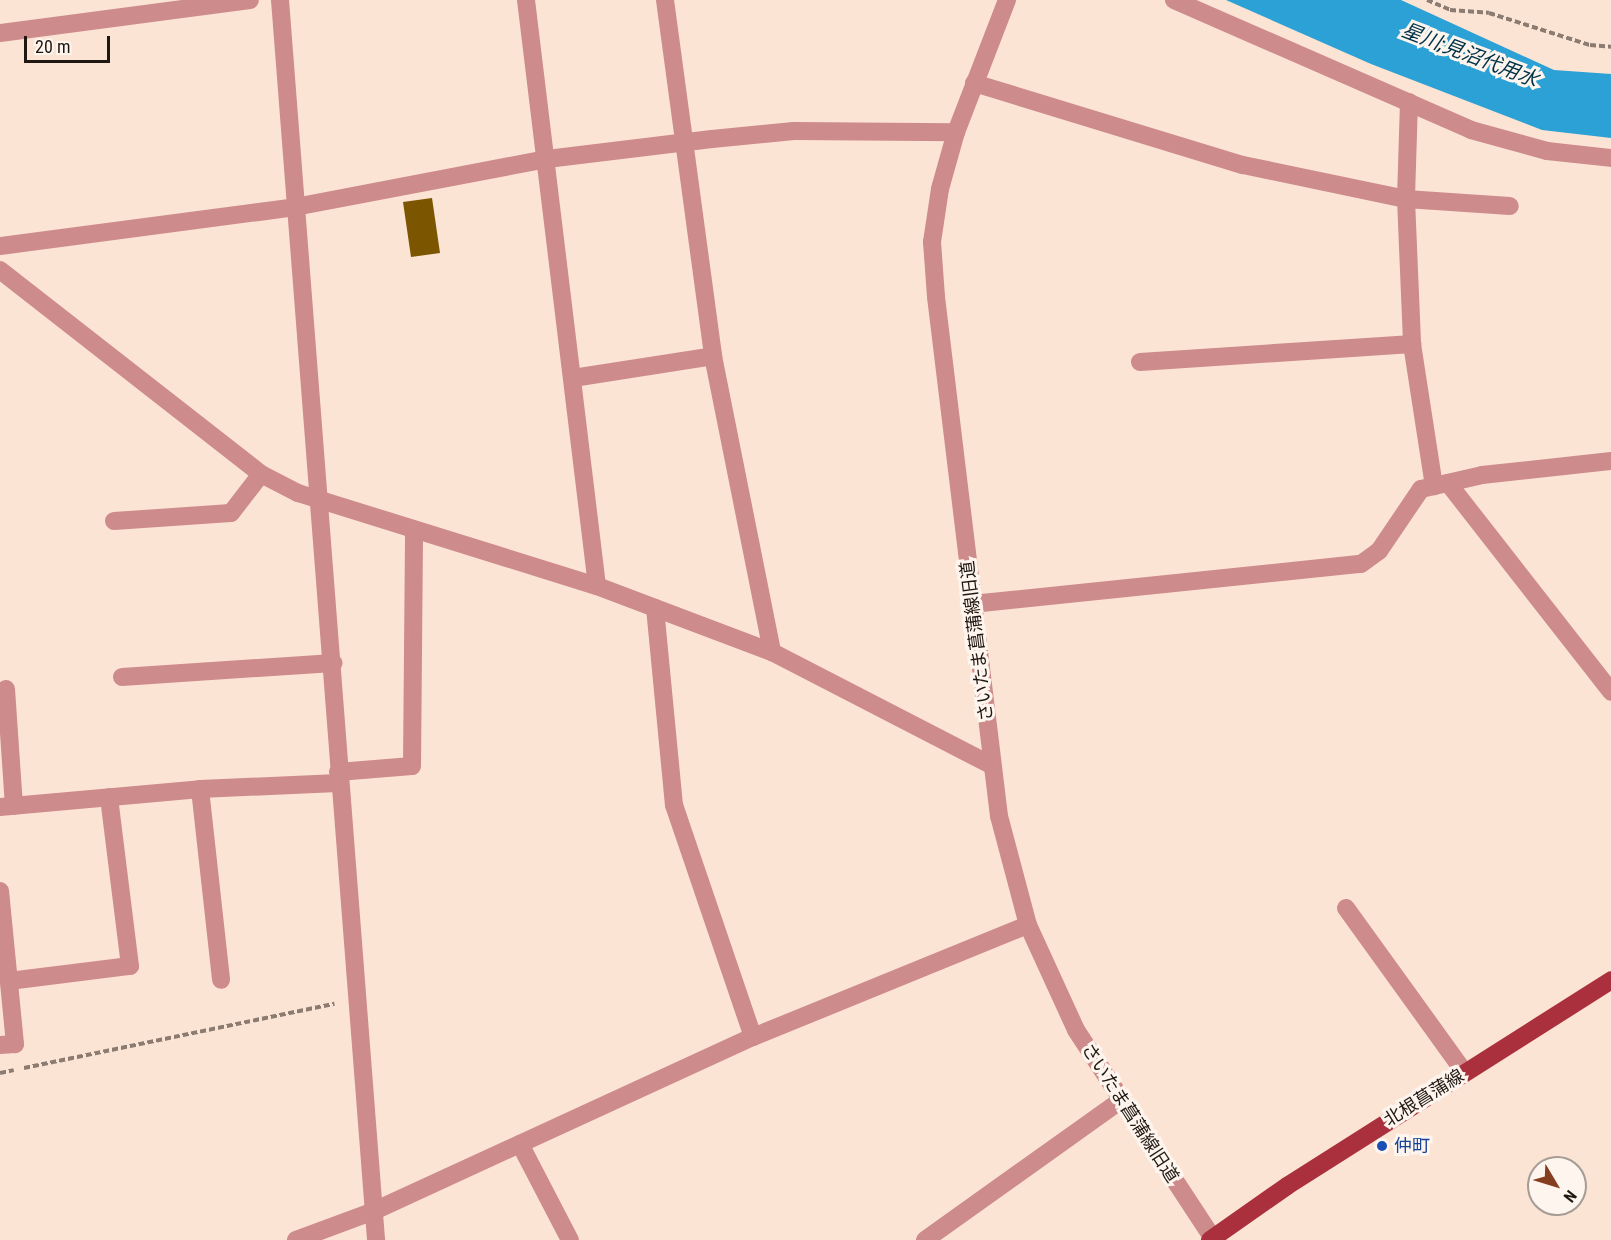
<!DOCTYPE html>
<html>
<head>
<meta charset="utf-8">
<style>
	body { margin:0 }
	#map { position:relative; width:1611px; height:1240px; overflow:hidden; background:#fce4d4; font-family:"Roboto Condensed","Noto Sans JP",sans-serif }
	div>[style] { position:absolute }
	.water>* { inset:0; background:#2ca1d5 }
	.building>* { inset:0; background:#7c5500 }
	.path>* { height:4px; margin-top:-2px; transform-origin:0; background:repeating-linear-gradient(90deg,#8b7b70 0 6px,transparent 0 9px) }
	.minor>* { height:18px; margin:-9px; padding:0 9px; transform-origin:9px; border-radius:9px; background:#ce8b8b }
	.major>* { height:18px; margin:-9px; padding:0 9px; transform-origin:9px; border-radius:9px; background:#aa303d }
	.dots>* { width:16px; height:16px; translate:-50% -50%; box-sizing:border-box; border:3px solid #fef5ee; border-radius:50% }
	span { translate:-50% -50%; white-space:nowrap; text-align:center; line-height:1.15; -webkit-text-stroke:6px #fef5ee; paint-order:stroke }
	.street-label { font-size:18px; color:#1f1711 }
	.transit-label { font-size:18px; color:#164399 }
	.left { translate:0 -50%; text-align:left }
	.water-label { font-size:20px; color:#003247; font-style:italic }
	.north { position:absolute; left:1527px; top:1156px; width:60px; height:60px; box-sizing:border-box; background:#fef5ee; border:2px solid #a59c96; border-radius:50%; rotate:128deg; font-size:16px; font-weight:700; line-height:24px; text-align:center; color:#1f1711 }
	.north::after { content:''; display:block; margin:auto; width:21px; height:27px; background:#863e20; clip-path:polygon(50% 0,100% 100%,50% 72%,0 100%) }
	.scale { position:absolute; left:24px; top:36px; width:86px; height:27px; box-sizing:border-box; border:3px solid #1f1711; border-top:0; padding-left:8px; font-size:18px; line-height:21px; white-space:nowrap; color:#1f1711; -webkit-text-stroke:4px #fef5ee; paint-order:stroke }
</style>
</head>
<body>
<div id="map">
	<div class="water">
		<div style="clip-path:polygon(1226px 0,1401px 0,1554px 70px,1611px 74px,1611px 138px,1542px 130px,1371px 64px)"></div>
	</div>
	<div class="building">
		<div style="clip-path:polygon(432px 198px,440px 253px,411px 257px,403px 202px)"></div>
	</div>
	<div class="path">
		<div style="left:1427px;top:0;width:25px;rotate:23deg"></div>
		<div style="left:1450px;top:10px;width:39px;rotate:4deg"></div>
		<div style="left:1489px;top:13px;width:106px;rotate:17.6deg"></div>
		<div style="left:1590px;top:45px;width:21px;rotate:5deg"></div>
		<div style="left:24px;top:1068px;width:317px;rotate:-11.7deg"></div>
		<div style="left:0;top:1073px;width:14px;rotate:-12deg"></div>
	</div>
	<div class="minor">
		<div style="left:280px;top:0;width:1244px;rotate:85.57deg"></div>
		<div style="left:526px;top:0;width:590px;rotate:83.09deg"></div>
		<div style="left:665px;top:0;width:359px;rotate:82.3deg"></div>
		<div style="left:713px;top:356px;width:302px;rotate:78.7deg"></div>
		<div style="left:1007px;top:0;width:142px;rotate:111.1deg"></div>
		<div style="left:956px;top:132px;width:59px;rotate:105.7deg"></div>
		<div style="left:940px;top:189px;width:54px;rotate:98.6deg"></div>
		<div style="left:932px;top:242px;width:55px;rotate:85.8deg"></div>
		<div style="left:936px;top:297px;width:523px;rotate:83.08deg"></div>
		<div style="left:999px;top:816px;width:113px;rotate:75.1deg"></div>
		<div style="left:1028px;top:925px;width:115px;rotate:65.4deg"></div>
		<div style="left:1076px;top:1030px;width:251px;rotate:56.7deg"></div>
		<div style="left:1174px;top:0;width:324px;rotate:23.6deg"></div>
		<div style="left:1471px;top:130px;width:79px;rotate:15.4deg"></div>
		<div style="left:1547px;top:151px;width:64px;rotate:6.2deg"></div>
		<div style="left:0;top:33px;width:252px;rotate:-7.5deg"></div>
		<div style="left:974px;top:83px;width:281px;rotate:17deg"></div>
		<div style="left:1243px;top:165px;width:167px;rotate:11.8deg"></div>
		<div style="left:1406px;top:199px;width:104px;rotate:3.9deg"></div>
		<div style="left:1409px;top:102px;width:97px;rotate:91.8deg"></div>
		<div style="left:1406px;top:199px;width:145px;rotate:87.6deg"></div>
		<div style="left:1412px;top:344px;width:144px;rotate:81.2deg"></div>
		<div style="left:0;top:246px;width:298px;rotate:-7.5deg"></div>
		<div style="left:295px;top:207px;width:257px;rotate:-10.8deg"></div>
		<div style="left:547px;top:159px;width:166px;rotate:-6.9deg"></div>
		<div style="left:712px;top:139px;width:82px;rotate:-5.6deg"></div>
		<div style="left:794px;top:131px;width:162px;rotate:0.4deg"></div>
		<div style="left:0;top:270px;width:331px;rotate:38deg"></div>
		<div style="left:261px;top:474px;width:42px;rotate:27.2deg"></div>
		<div style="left:298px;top:493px;width:313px;rotate:17.3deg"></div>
		<div style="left:597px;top:586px;width:187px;rotate:20.7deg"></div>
		<div style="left:772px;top:652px;width:246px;rotate:27.3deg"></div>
		<div style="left:1140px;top:362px;width:273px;rotate:-3.8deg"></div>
		<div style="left:573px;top:378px;width:142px;rotate:-8.9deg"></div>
		<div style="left:1448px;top:483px;width:265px;rotate:52deg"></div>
		<div style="left:114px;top:521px;width:117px;rotate:-3.9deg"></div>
		<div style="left:231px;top:513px;width:49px;rotate:-52.4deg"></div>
		<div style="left:972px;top:604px;width:391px;rotate:-5.9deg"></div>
		<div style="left:1361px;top:564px;width:22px;rotate:-36deg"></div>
		<div style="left:1379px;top:551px;width:75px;rotate:-55.9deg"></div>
		<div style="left:1421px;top:489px;width:63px;rotate:-12.9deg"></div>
		<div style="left:1482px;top:475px;width:130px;rotate:-6.2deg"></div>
		<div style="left:655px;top:608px;width:198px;rotate:84.5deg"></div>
		<div style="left:674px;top:805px;width:245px;rotate:71.2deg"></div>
		<div style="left:122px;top:677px;width:212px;rotate:-3.8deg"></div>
		<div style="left:6px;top:689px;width:117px;rotate:86.1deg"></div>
		<div style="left:338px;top:772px;width:74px;rotate:-4.6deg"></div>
		<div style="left:412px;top:766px;width:235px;rotate:-89.5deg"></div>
		<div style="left:200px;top:789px;width:192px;rotate:83.7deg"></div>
		<div style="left:0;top:807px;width:201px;rotate:-5.1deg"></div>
		<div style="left:200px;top:789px;width:138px;rotate:-2.5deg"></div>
		<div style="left:0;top:891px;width:154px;rotate:84.4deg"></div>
		<div style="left:15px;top:1044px;width:15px;rotate:176deg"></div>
		<div style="left:1346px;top:908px;width:203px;rotate:54.2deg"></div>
		<div style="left:9px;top:981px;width:122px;rotate:-7.1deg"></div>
		<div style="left:130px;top:966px;width:170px;rotate:-97.1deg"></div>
		<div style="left:520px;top:1144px;width:108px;rotate:62.5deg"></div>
		<div style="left:296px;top:1240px;width:83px;rotate:-20.4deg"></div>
		<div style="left:374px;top:1211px;width:417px;rotate:-24.7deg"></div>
		<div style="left:753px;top:1037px;width:297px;rotate:-22.2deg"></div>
		<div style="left:925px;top:1240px;width:239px;rotate:-35.5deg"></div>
	</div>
	<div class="major">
		<div style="left:1210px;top:1240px;width:94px;rotate:-35deg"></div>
		<div style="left:1287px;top:1186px;width:384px;rotate:-32.4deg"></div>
	</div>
	<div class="dots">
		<div style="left:1382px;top:1146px;background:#1a4fb4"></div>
	</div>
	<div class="street-label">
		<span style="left:977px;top:641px;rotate:-97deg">さいたま菖蒲線旧道</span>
		<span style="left:1424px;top:1098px;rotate:-32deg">北根菖蒲線</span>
		<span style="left:1130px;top:1113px;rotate:57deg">さいたま菖蒲線旧道</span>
	</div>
	<div class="transit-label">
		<span class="left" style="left:1394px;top:1146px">仲町</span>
	</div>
	<div class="water-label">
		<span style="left:1470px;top:55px;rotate:21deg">星川;見沼代用水</span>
	</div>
	<div class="north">N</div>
	<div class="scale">20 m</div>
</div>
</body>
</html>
